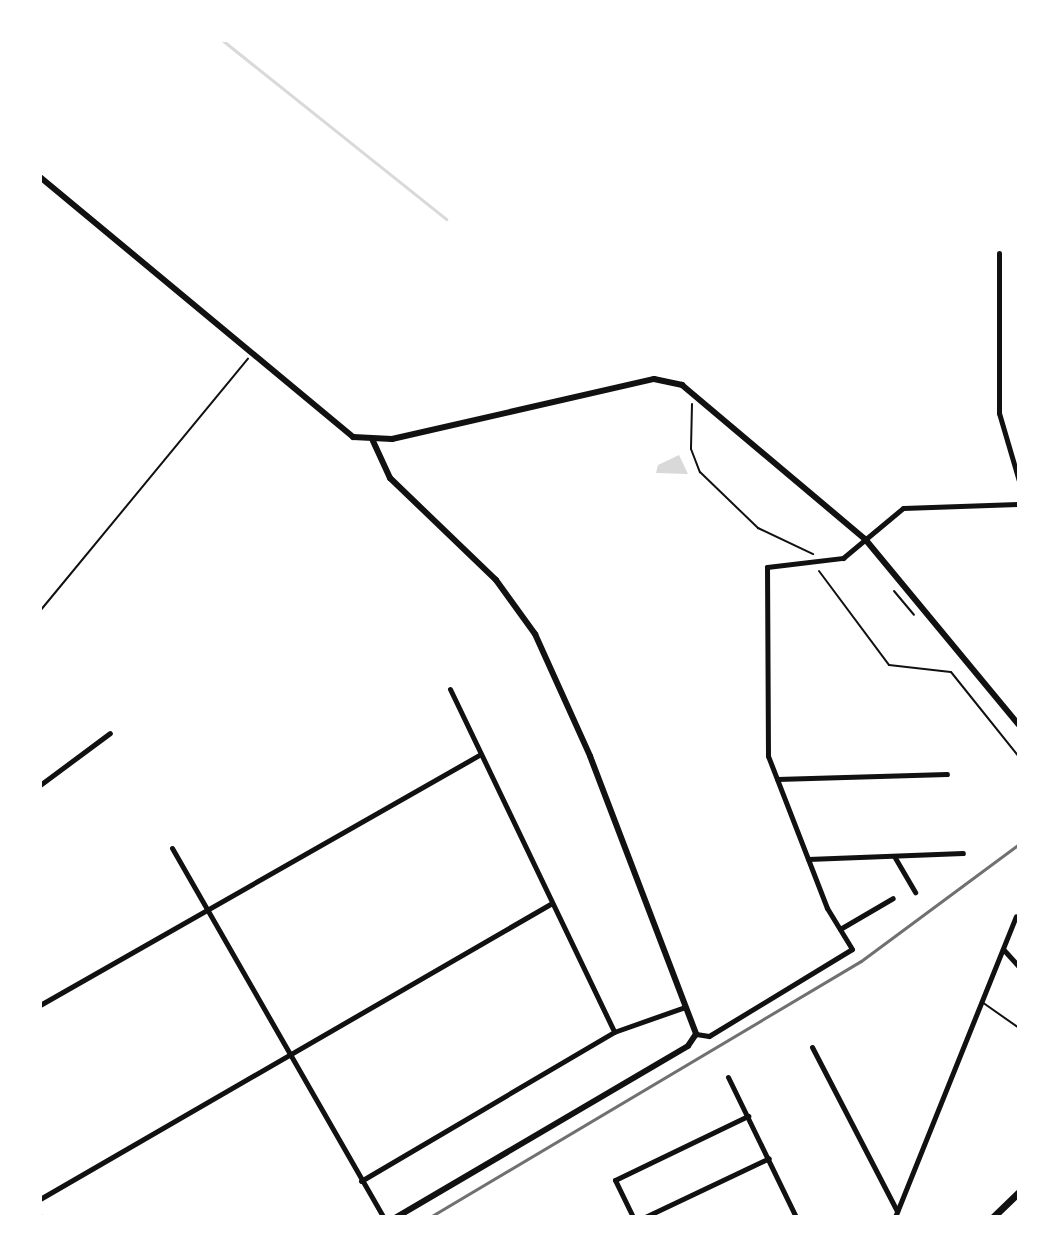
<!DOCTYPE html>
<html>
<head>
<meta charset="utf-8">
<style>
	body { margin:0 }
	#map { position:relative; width:1059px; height:1257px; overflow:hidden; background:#fff; font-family:"Varela Round",sans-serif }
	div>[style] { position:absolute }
	.water>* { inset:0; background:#d9d9d9 }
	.stream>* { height:3px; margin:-1.5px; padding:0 1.5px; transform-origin:1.5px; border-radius:1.5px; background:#d9d9d9 }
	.path>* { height:2px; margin:-1px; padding:0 1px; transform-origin:1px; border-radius:1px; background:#111 }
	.service>* { height:2px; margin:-1px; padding:0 1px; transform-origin:1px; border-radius:1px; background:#111 }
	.minor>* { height:5px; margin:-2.5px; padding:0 2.5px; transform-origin:2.5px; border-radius:2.5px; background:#111 }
	.tertiary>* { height:6px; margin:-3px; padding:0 3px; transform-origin:3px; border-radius:3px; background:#111 }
	.secondary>* { height:7px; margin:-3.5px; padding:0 3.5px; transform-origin:3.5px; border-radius:3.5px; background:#111 }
	.rail>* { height:3px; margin:-1.5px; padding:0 1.5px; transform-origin:1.5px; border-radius:1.5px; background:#707070 }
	span { translate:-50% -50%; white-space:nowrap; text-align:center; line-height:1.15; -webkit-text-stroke:6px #fff; paint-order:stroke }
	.frame { position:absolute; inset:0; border:42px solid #fff; pointer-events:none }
</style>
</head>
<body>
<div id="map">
	<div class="water">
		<div style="clip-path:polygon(679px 455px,688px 474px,656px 473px,658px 465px)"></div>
	</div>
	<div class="stream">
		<div style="left:222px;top:40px;width:287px;rotate:38.6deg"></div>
	</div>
	<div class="path">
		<div style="left:692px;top:404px;width:45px;rotate:91.3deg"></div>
		<div style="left:691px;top:449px;width:25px;rotate:69deg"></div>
		<div style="left:700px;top:472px;width:81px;rotate:44deg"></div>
		<div style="left:758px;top:528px;width:61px;rotate:25.3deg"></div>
		<div style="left:819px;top:571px;width:117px;rotate:53.3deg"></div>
		<div style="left:889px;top:665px;width:62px;rotate:6.4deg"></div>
		<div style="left:951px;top:672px;width:109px;rotate:51.3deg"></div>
		<div style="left:894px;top:591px;width:31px;rotate:50deg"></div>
		<div style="left:40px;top:611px;width:327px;rotate:-50.5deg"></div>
	</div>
	<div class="service">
		<div style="left:982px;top:1002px;width:45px;rotate:35.1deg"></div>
	</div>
	<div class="minor">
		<div style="left:999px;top:253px;width:160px;rotate:90deg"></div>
		<div style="left:999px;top:413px;width:71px;rotate:73.6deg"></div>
		<div style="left:450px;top:689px;width:380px;rotate:64.4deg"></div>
		<div style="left:777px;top:779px;width:170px;rotate:-1.7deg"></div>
		<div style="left:40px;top:785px;width:87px;rotate:-36.6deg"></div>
		<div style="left:172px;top:848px;width:425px;rotate:60.2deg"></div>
		<div style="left:894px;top:856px;width:42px;rotate:59.7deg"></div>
		<div style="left:808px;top:859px;width:155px;rotate:-2.2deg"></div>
		<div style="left:840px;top:929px;width:61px;rotate:-30.3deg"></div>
		<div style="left:1003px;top:949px;width:24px;rotate:48deg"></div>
		<div style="left:40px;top:1005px;width:507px;rotate:-29.65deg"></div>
		<div style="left:696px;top:1034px;width:13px;rotate:9deg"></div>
		<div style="left:709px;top:1036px;width:167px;rotate:-31.3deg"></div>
		<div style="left:852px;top:949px;width:48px;rotate:-121.4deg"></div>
		<div style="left:827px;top:908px;width:163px;rotate:-111.2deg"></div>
		<div style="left:768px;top:756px;width:189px;rotate:-90.3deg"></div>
		<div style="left:767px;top:567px;width:77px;rotate:-6.8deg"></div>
		<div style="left:843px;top:558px;width:78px;rotate:-39.8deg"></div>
		<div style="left:903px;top:508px;width:116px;rotate:-2deg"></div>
		<div style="left:812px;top:1047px;width:185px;rotate:62.6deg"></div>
		<div style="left:728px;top:1077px;width:156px;rotate:64.1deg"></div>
		<div style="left:361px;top:1181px;width:294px;rotate:-30.5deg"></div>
		<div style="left:614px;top:1032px;width:75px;rotate:-19.4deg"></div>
		<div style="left:40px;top:1199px;width:591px;rotate:-30.03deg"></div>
		<div style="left:40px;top:1216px;width:1px;rotate:45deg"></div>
		<div style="left:633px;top:1217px;width:41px;rotate:-115.9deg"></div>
		<div style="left:615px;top:1180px;width:148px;rotate:-25.7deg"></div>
		<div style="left:645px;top:1217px;width:137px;rotate:-25.4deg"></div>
		<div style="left:895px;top:1217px;width:324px;rotate:-68.1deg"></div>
	</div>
	<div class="tertiary">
		<div style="left:40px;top:177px;width:407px;rotate:39.7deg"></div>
		<div style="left:353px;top:437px;width:39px;rotate:3deg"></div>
		<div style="left:392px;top:439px;width:269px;rotate:-12.9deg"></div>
		<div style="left:654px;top:379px;width:29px;rotate:12deg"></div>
		<div style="left:682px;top:385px;width:239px;rotate:40.1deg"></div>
		<div style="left:865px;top:539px;width:241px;rotate:50.4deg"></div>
		<div style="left:373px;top:441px;width:41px;rotate:65.3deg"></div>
		<div style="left:390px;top:478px;width:147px;rotate:43.9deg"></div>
		<div style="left:496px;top:580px;width:67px;rotate:54.2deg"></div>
		<div style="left:535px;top:634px;width:134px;rotate:65.7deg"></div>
		<div style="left:590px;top:756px;width:298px;rotate:69.1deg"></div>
		<div style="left:696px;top:1034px;width:14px;rotate:124deg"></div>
		<div style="left:688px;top:1046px;width:338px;rotate:149.6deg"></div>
	</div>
	<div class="secondary">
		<div style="left:993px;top:1217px;width:36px;rotate:-44deg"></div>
	</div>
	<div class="rail">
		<div style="left:430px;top:1217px;width:501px;rotate:-30.71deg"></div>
		<div style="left:861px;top:961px;width:197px;rotate:-36.5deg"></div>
	</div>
	<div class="frame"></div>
</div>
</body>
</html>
